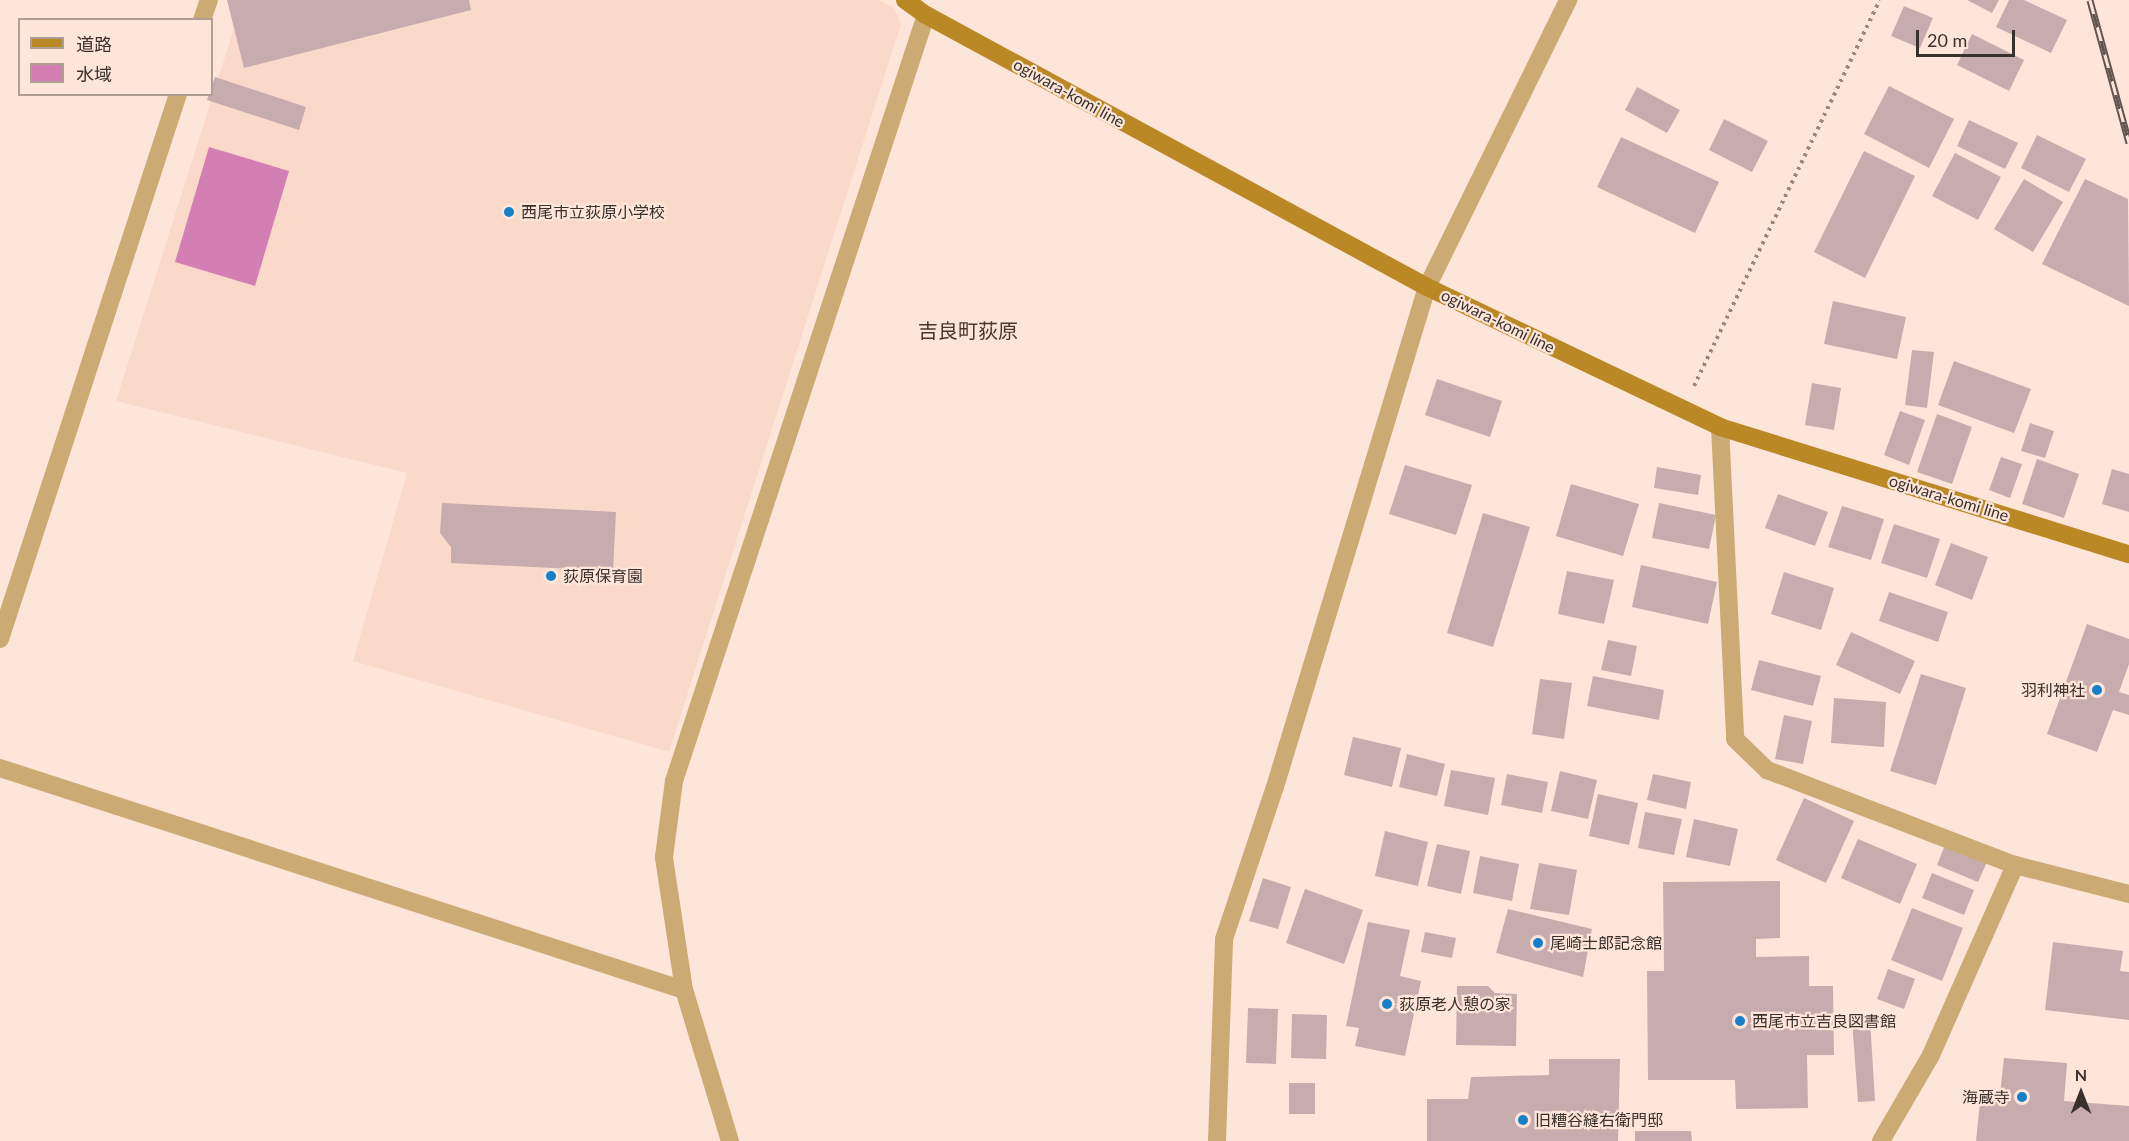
<!DOCTYPE html>
<html>
<head>
<meta charset="utf-8">
<style>
	body { margin:0 }
	#map { position:relative; width:2129px; height:1141px; overflow:hidden; background:#fee5d9; font-family:Lato,"Noto Sans JP",sans-serif }
	div>[style] { position:absolute }
	.built>* { inset:0; background:#fad9ca }
	.water>* { inset:0; background:#d47fb4 }
	.building>* { inset:0; background:#c7acad }
	.path>* { height:4px; margin-top:-2px; transform-origin:0; background:repeating-linear-gradient(90deg,#98887f 0 3px,transparent 0 7.5px) }
	.minor>* { height:18px; margin:-9px; padding:0 9px; transform-origin:9px; border-radius:9px; background:#ccaa73 }
	.tertiary>* { height:18px; margin:-9px; padding:0 9px; transform-origin:9px; border-radius:9px; background:#ccaa73 }
	.secondary>* { height:18px; margin:-9px; padding:0 9px; transform-origin:9px; border-radius:9px; background:#bb8826 }
	.rail>* { height:7px; margin-top:-3.5px; transform-origin:0; background:repeating-linear-gradient(90deg,#fee5d9 0 14px,#62554f 0 28px); box-sizing:border-box; border-block:2px solid #62554f }
	.dots>* { width:16px; height:16px; translate:-50% -50%; box-sizing:border-box; border:3px solid #fee5d9; border-radius:50% }
	span { translate:-50% -50%; white-space:nowrap; text-align:center; line-height:1.15; -webkit-text-stroke:4.5px #fee5d9; paint-order:stroke }
	.street-label { font-size:16px; color:#3a312c }
	.poi-label { font-size:16px; color:#3a312c }
	.left { translate:0 -50%; text-align:left }
	.right { translate:-100% -50%; text-align:right }
	.quarter-label { font-size:20px; color:#4a362d }
	.legend { position:absolute; left:18px; top:18px; width:195px; height:78px; box-sizing:border-box; background:#fee5d9; border:2px solid #b09d94; margin:0; padding:8px 10px; list-style:none; font-size:18px; color:#3a312c }
	.legend li { display:flex; align-items:center; gap:12px; height:30px }
	.legend b { width:30px; border:2px solid #b09d94 }
	.north { position:absolute; left:2051px; top:1063px; width:60px; height:60px; -webkit-text-stroke:4px #fee5d9; paint-order:stroke; rotate:0deg; font-size:16px; font-weight:700; line-height:24px; text-align:center; color:#3a312c }
	.north::after { content:''; display:block; margin:auto; width:21px; height:27px; background:#3a312c; clip-path:polygon(50% 0,100% 100%,50% 72%,0 100%) }
	.scale { position:absolute; left:1916px; top:30px; width:99px; height:27px; box-sizing:border-box; border:3px solid #3a312c; border-top:0; padding-left:8px; font-size:18px; line-height:21px; white-space:nowrap; color:#3a312c; -webkit-text-stroke:4px #fee5d9; paint-order:stroke }
</style>
</head>
<body>
<div id="map">
	<div class="built">
		<div style="clip-path:polygon(243px 0,879px 0,894px 8px,901px 24px,669px 752px,353px 661px,407px 473px,116px 401px)"></div>
	</div>
	<div class="water">
		<div style="clip-path:polygon(209px 147px,289px 171px,255px 286px,175px 262px)"></div>
	</div>
	<div class="building">
		<div style="clip-path:polygon(227px 0,469px 0,471px 10px,244px 68px)"></div>
		<div style="clip-path:polygon(1967px 0,1999px 0,1992px 13px)"></div>
		<div style="clip-path:polygon(2009px 0,2024px 0,2067px 20px,2051px 53px,1996px 27px)"></div>
		<div style="clip-path:polygon(1904px 6px,1933px 18px,1920px 48px,1891px 36px)"></div>
		<div style="clip-path:polygon(1972px 34px,2024px 60px,2009px 91px,1957px 65px)"></div>
		<div style="clip-path:polygon(215px 77px,306px 107px,299px 130px,207px 100px)"></div>
		<div style="clip-path:polygon(1889px 86px,1954px 119px,1929px 168px,1864px 134px)"></div>
		<div style="clip-path:polygon(1637px 87px,1680px 110px,1667px 133px,1625px 110px)"></div>
		<div style="clip-path:polygon(1724px 119px,1768px 141px,1752px 172px,1709px 150px)"></div>
		<div style="clip-path:polygon(1969px 120px,2018px 143px,2005px 169px,1957px 146px)"></div>
		<div style="clip-path:polygon(2037px 135px,2086px 159px,2069px 192px,2021px 168px)"></div>
		<div style="clip-path:polygon(1621px 137px,1719px 182px,1695px 233px,1597px 187px)"></div>
		<div style="clip-path:polygon(1864px 151px,1915px 176px,1865px 278px,1814px 252px)"></div>
		<div style="clip-path:polygon(1955px 153px,2001px 177px,1978px 220px,1932px 196px)"></div>
		<div style="clip-path:polygon(2024px 179px,2063px 202px,2033px 252px,1994px 229px)"></div>
		<div style="clip-path:polygon(2085px 179px,2128px 199px,2129px 306px,2042px 264px)"></div>
		<div style="clip-path:polygon(1833px 301px,1906px 317px,1897px 359px,1824px 344px)"></div>
		<div style="clip-path:polygon(1912px 350px,1934px 352px,1927px 408px,1905px 405px)"></div>
		<div style="clip-path:polygon(1954px 361px,2031px 389px,2014px 433px,1938px 405px)"></div>
		<div style="clip-path:polygon(1437px 379px,1502px 401px,1490px 437px,1425px 415px)"></div>
		<div style="clip-path:polygon(1812px 383px,1841px 388px,1834px 430px,1805px 425px)"></div>
		<div style="clip-path:polygon(1900px 411px,1925px 420px,1909px 465px,1884px 455px)"></div>
		<div style="clip-path:polygon(1937px 414px,1972px 427px,1952px 484px,1917px 472px)"></div>
		<div style="clip-path:polygon(2030px 423px,2054px 431px,2045px 458px,2021px 451px)"></div>
		<div style="clip-path:polygon(2001px 457px,2022px 464px,2010px 498px,1989px 490px)"></div>
		<div style="clip-path:polygon(2037px 459px,2079px 474px,2064px 518px,2022px 504px)"></div>
		<div style="clip-path:polygon(1405px 465px,1472px 485px,1456px 535px,1389px 514px)"></div>
		<div style="clip-path:polygon(1657px 467px,1701px 475px,1698px 495px,1654px 488px)"></div>
		<div style="clip-path:polygon(2112px 469px,2129px 474px,2129px 512px,2102px 504px)"></div>
		<div style="clip-path:polygon(1571px 484px,1639px 504px,1623px 556px,1556px 536px)"></div>
		<div style="clip-path:polygon(1778px 494px,1828px 512px,1815px 546px,1765px 528px)"></div>
		<div style="clip-path:polygon(442px 503px,616px 512px,613px 571px,451px 563px,451px 547px,440px 533px)"></div>
		<div style="clip-path:polygon(1659px 503px,1716px 515px,1709px 549px,1652px 538px)"></div>
		<div style="clip-path:polygon(1842px 506px,1884px 519px,1871px 560px,1828px 547px)"></div>
		<div style="clip-path:polygon(1483px 513px,1530px 527px,1493px 647px,1447px 633px)"></div>
		<div style="clip-path:polygon(1894px 524px,1940px 539px,1927px 578px,1881px 563px)"></div>
		<div style="clip-path:polygon(1951px 543px,1988px 557px,1972px 600px,1935px 585px)"></div>
		<div style="clip-path:polygon(1641px 565px,1717px 582px,1708px 624px,1632px 607px)"></div>
		<div style="clip-path:polygon(1567px 571px,1614px 580px,1604px 624px,1558px 614px)"></div>
		<div style="clip-path:polygon(1784px 572px,1834px 588px,1821px 630px,1771px 614px)"></div>
		<div style="clip-path:polygon(1889px 592px,1948px 612px,1938px 642px,1879px 621px)"></div>
		<div style="clip-path:polygon(2087px 624px,2129px 639px,2129px 664px,2119px 692px,2129px 695px,2129px 715px,2113px 710px,2097px 752px,2047px 734px)"></div>
		<div style="clip-path:polygon(1851px 632px,1915px 661px,1900px 694px,1836px 665px)"></div>
		<div style="clip-path:polygon(1608px 640px,1637px 646px,1631px 676px,1601px 670px)"></div>
		<div style="clip-path:polygon(1759px 660px,1821px 676px,1813px 706px,1751px 690px)"></div>
		<div style="clip-path:polygon(1921px 674px,1966px 688px,1936px 785px,1890px 771px)"></div>
		<div style="clip-path:polygon(1593px 676px,1664px 690px,1659px 720px,1587px 706px)"></div>
		<div style="clip-path:polygon(1540px 679px,1572px 683px,1564px 739px,1532px 734px)"></div>
		<div style="clip-path:polygon(1834px 698px,1886px 702px,1884px 747px,1831px 743px)"></div>
		<div style="clip-path:polygon(1784px 715px,1812px 721px,1803px 764px,1775px 759px)"></div>
		<div style="clip-path:polygon(1353px 737px,1401px 748px,1392px 787px,1344px 775px)"></div>
		<div style="clip-path:polygon(1407px 754px,1445px 764px,1437px 796px,1399px 787px)"></div>
		<div style="clip-path:polygon(1451px 770px,1495px 778px,1488px 815px,1444px 806px)"></div>
		<div style="clip-path:polygon(1560px 771px,1597px 780px,1588px 819px,1551px 811px)"></div>
		<div style="clip-path:polygon(1507px 774px,1548px 782px,1542px 813px,1501px 805px)"></div>
		<div style="clip-path:polygon(1653px 774px,1691px 782px,1686px 809px,1647px 800px)"></div>
		<div style="clip-path:polygon(1598px 794px,1638px 803px,1629px 845px,1589px 836px)"></div>
		<div style="clip-path:polygon(1804px 798px,1854px 821px,1826px 883px,1776px 860px)"></div>
		<div style="clip-path:polygon(1645px 812px,1682px 819px,1674px 855px,1638px 848px)"></div>
		<div style="clip-path:polygon(1694px 819px,1738px 829px,1730px 866px,1686px 857px)"></div>
		<div style="clip-path:polygon(1385px 831px,1428px 842px,1418px 886px,1375px 876px)"></div>
		<div style="clip-path:polygon(1858px 839px,1917px 864px,1900px 904px,1841px 878px)"></div>
		<div style="clip-path:polygon(1437px 844px,1470px 851px,1461px 894px,1427px 886px)"></div>
		<div style="clip-path:polygon(1945px 845px,1987px 862px,1978px 882px,1937px 865px)"></div>
		<div style="clip-path:polygon(1480px 856px,1519px 864px,1512px 901px,1473px 893px)"></div>
		<div style="clip-path:polygon(1539px 863px,1577px 870px,1569px 915px,1530px 909px)"></div>
		<div style="clip-path:polygon(1932px 873px,1974px 890px,1964px 915px,1922px 898px)"></div>
		<div style="clip-path:polygon(1263px 878px,1291px 887px,1278px 929px,1249px 921px)"></div>
		<div style="clip-path:polygon(1780px 881px,1780px 938px,1756px 939px,1756px 957px,1809px 956px,1809px 986px,1833px 986px,1834px 1055px,1807px 1055px,1808px 1108px,1736px 1109px,1735px 1080px,1648px 1080px,1647px 971px,1664px 971px,1663px 882px)"></div>
		<div style="clip-path:polygon(1305px 889px,1363px 910px,1344px 964px,1286px 943px)"></div>
		<div style="clip-path:polygon(1912px 908px,1963px 928px,1942px 981px,1891px 960px)"></div>
		<div style="clip-path:polygon(1508px 909px,1592px 929px,1583px 977px,1496px 953px)"></div>
		<div style="clip-path:polygon(1368px 922px,1410px 930px,1400px 976px,1421px 981px,1405px 1056px,1355px 1046px,1359px 1028px,1346px 1026px)"></div>
		<div style="clip-path:polygon(1425px 932px,1456px 938px,1452px 958px,1421px 952px)"></div>
		<div style="clip-path:polygon(2053px 942px,2123px 951px,2120px 971px,2129px 972px,2129px 1020px,2045px 1010px)"></div>
		<div style="clip-path:polygon(1888px 969px,1915px 979px,1904px 1009px,1877px 999px)"></div>
		<div style="clip-path:polygon(1457px 986px,1488px 986px,1495px 993px,1517px 994px,1516px 1046px,1456px 1045px)"></div>
		<div style="clip-path:polygon(1248px 1008px,1278px 1009px,1276px 1064px,1246px 1063px)"></div>
		<div style="clip-path:polygon(1292px 1014px,1327px 1015px,1326px 1059px,1291px 1058px)"></div>
		<div style="clip-path:polygon(1870px 1019px,1875px 1101px,1858px 1102px,1852px 1020px)"></div>
		<div style="clip-path:polygon(2004px 1058px,2067px 1063px,2064px 1101px,2129px 1106px,2129px 1141px,1976px 1141px,1981px 1092px,2000px 1094px)"></div>
		<div style="clip-path:polygon(1549px 1059px,1620px 1059px,1618px 1141px,1427px 1141px,1427px 1099px,1468px 1099px,1471px 1077px,1549px 1075px)"></div>
		<div style="clip-path:polygon(1289px 1083px,1315px 1083px,1315px 1114px,1289px 1114px)"></div>
		<div style="clip-path:polygon(1635px 1131px,1691px 1131px,1692px 1141px,1635px 1141px)"></div>
	</div>
	<div class="path">
		<div style="left:1694px;top:386px;width:428px;rotate:-64.3deg"></div>
	</div>
	<div class="minor">
		<div style="left:1720px;top:427px;width:312px;rotate:87.2deg"></div>
		<div style="left:1735px;top:739px;width:45px;rotate:44.1deg"></div>
		<div style="left:1767px;top:770px;width:266px;rotate:21deg"></div>
		<div style="left:2015px;top:865px;width:118px;rotate:14.3deg"></div>
		<div style="left:0;top:768px;width:719px;rotate:17.98deg"></div>
		<div style="left:730px;top:1141px;width:158px;rotate:-106.9deg"></div>
		<div style="left:684px;top:990px;width:134px;rotate:-98.6deg"></div>
		<div style="left:664px;top:857px;width:77px;rotate:-82.5deg"></div>
		<div style="left:674px;top:781px;width:806px;rotate:-71.79deg"></div>
		<div style="left:1217px;top:1141px;width:202px;rotate:-88deg"></div>
		<div style="left:1224px;top:939px;width:160px;rotate:-71.5deg"></div>
		<div style="left:1275px;top:787px;width:523px;rotate:-73.09deg"></div>
		<div style="left:1427px;top:287px;width:320px;rotate:-63.8deg"></div>
		<div style="left:1881px;top:1141px;width:99px;rotate:-59.8deg"></div>
		<div style="left:1931px;top:1055px;width:208px;rotate:-66.1deg"></div>
	</div>
	<div class="tertiary">
		<div style="left:202px;top:20px;width:21px;rotate:-71deg"></div>
		<div style="left:0;top:639px;width:573px;rotate:-71.91deg"></div>
	</div>
	<div class="secondary">
		<div style="left:905px;top:0;width:26px;rotate:36deg"></div>
		<div style="left:926px;top:15px;width:570px;rotate:28.5deg"></div>
		<div style="left:1427px;top:287px;width:325px;rotate:25.5deg"></div>
		<div style="left:1720px;top:427px;width:428px;rotate:17.3deg"></div>
	</div>
	<div class="rail">
		<div style="left:2090px;top:0;width:148px;rotate:74.7deg"></div>
	</div>
	<div class="dots">
		<div style="left:509px;top:212px;background:#157fc9"></div>
		<div style="left:551px;top:576px;background:#157fc9"></div>
		<div style="left:2097px;top:690px;background:#157fc9"></div>
		<div style="left:1538px;top:943px;background:#157fc9"></div>
		<div style="left:1387px;top:1004px;background:#157fc9"></div>
		<div style="left:1740px;top:1021px;background:#157fc9"></div>
		<div style="left:2022px;top:1097px;background:#157fc9"></div>
		<div style="left:1523px;top:1120px;background:#157fc9"></div>
	</div>
	<div class="street-label">
		<span style="left:1069px;top:93px;rotate:29deg">ogiwara-komi line</span>
		<span style="left:1498px;top:321px;rotate:26deg">ogiwara-komi line</span>
		<span style="left:1949px;top:498px;rotate:17deg">ogiwara-komi line</span>
	</div>
	<div class="poi-label">
		<span class="left" style="left:521px;top:212px">西尾市立荻原小学校</span>
		<span class="left" style="left:563px;top:576px">荻原保育園</span>
		<span class="right" style="left:2085px;top:690px">羽利神社</span>
		<span class="left" style="left:1550px;top:943px">尾崎士郎記念館</span>
		<span class="left" style="left:1399px;top:1004px">荻原老人憩の家</span>
		<span class="left" style="left:1752px;top:1021px">西尾市立吉良図書館</span>
		<span class="right" style="left:2010px;top:1097px">海蔵寺</span>
		<span class="left" style="left:1535px;top:1120px">旧糟谷縫右衛門邸</span>
	</div>
	<div class="quarter-label">
		<span style="left:968px;top:330px">吉良町荻原</span>
	</div>
	<ul class="legend">
	<li><b style="height:8px;background:#bb8826"></b>道路</li>
	<li><b style="height:16px;background:#d47fb4"></b>水域</li>
	</ul>
	<div class="north">N</div>
	<div class="scale">20 m</div>
</div>
</body>
</html>
